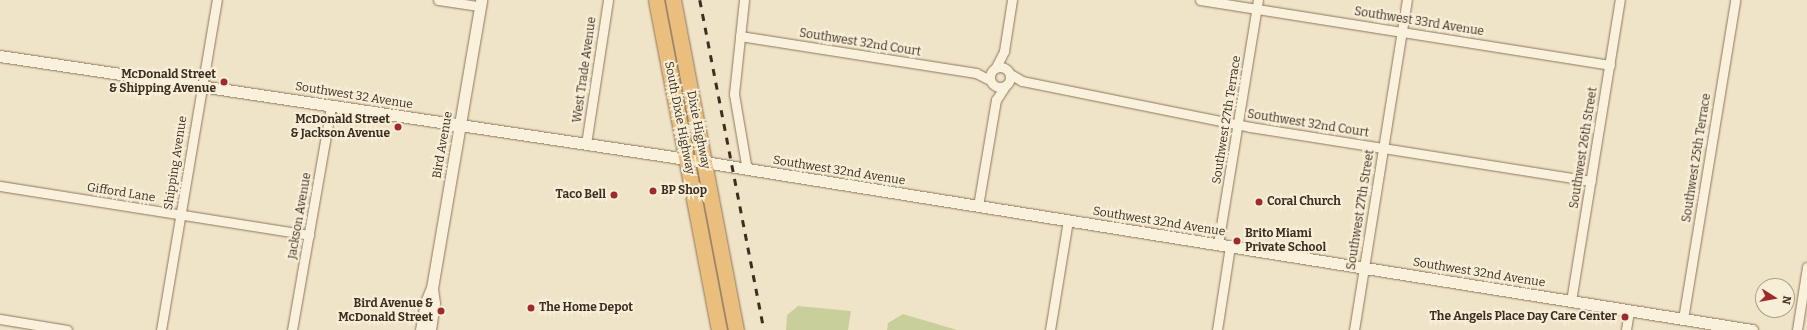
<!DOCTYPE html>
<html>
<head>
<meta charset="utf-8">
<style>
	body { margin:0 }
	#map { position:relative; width:1807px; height:330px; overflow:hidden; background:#f0e4c8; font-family:Bitter,serif }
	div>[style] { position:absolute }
	.green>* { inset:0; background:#c9cf9b }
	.roads { filter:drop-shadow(0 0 1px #8d765c) drop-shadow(0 0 1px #8d765c) }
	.minor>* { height:9px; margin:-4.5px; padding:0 4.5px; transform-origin:4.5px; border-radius:4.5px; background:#faf1dc }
	.minor>.ring { margin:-4.5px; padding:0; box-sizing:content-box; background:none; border:9px solid #faf1dc; border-radius:50% }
	.tertiary>* { height:11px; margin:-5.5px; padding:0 5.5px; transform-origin:5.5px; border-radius:5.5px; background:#faf1dc }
	.trunk>* { height:15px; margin:-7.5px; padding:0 7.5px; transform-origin:7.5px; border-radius:7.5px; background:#eabe7c }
	.rail>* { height:2.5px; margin-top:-1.25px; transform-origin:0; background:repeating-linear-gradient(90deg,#3d2e20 0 7px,transparent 0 14px) }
	.dots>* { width:11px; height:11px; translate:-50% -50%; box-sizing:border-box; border:2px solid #f7eed8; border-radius:50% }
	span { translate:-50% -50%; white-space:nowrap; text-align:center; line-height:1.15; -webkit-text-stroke:4px #f7eed8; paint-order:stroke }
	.street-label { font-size:12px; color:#3d2e20 }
	.poi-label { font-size:12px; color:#3d2e20; font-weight:700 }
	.right { translate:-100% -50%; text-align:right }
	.left { translate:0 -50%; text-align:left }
	.north { position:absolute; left:1755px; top:278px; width:40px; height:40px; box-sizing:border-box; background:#f7eed8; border:1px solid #ada18e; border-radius:50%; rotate:101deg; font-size:11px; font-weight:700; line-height:16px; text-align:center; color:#3d2e20 }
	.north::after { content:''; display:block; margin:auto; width:14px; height:18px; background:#9e2a2b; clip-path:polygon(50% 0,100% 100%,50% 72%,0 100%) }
</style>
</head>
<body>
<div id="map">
	<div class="green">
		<div style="clip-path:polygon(798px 306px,851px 311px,848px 330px,786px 330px,787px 315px)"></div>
		<div style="clip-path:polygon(903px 314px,957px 330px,887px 330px,888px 323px)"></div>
	</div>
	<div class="roads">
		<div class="minor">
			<div style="left:438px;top:0;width:40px;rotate:8.5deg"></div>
			<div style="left:744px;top:0;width:95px;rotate:96.1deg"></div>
			<div style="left:734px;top:94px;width:77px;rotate:80.3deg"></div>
			<div style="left:1200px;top:0;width:415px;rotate:9deg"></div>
			<div style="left:740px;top:36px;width:239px;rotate:8.9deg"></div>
			<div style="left:976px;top:73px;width:16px;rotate:27deg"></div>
			<div class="ring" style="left:990px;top:67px;width:11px;height:11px"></div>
			<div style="left:996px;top:67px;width:18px;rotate:-63deg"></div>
			<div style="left:1004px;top:51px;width:52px;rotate:-81.1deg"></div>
			<div style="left:1010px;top:74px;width:14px;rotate:30deg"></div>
			<div style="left:1022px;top:81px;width:233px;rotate:11.4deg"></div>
			<div style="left:1250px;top:127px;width:345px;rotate:9deg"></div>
			<div style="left:586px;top:144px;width:146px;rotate:-81.3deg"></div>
			<div style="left:0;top:186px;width:313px;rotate:9deg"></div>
			<div style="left:978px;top:206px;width:108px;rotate:-80.4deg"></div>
			<div style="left:996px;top:100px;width:17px;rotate:-57deg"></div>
			<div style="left:1218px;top:244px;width:247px;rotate:-80.7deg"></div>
			<div style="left:1571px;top:301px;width:305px;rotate:-80.8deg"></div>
			<div style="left:0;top:319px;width:68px;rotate:9.3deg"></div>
			<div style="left:1683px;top:319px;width:323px;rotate:-80.7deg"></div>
			<div style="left:161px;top:330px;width:335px;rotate:-80.4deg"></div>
			<div style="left:292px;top:330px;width:227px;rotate:-80.1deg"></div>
			<div style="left:1050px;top:330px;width:111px;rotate:-80.7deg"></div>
			<div style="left:1217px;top:330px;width:85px;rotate:-81.2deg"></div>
			<div style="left:1354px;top:330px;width:334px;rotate:-80.9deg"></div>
			<div style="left:1626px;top:330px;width:20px;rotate:-81deg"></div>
			<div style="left:1797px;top:330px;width:64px;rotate:-81deg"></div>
		</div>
		<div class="tertiary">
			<div style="left:0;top:56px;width:681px;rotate:8.53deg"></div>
			<div style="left:673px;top:157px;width:1093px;rotate:9.11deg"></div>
			<div style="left:421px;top:330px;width:28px;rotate:-80deg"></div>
			<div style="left:426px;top:302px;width:15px;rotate:-67deg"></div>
			<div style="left:432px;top:288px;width:292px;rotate:-80.3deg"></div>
			<div style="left:430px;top:330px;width:27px;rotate:-82deg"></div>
			<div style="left:434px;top:303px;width:15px;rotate:-98deg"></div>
		</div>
		<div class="trunk">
			<div style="left:656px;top:0;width:336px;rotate:79.2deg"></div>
			<div style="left:673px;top:0;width:336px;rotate:79.2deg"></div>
		</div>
	</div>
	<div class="rail">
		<div style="left:700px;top:0;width:336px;rotate:79deg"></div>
	</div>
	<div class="dots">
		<div style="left:224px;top:82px;background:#9e2a2b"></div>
		<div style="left:398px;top:127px;background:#9e2a2b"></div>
		<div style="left:653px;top:191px;background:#9e2a2b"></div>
		<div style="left:614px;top:195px;background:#9e2a2b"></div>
		<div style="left:1259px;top:202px;background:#9e2a2b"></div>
		<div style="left:1237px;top:241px;background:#9e2a2b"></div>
		<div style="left:531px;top:308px;background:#9e2a2b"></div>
		<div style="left:441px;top:311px;background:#9e2a2b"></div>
		<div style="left:1625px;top:317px;background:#9e2a2b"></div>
	</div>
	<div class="street-label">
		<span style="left:1419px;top:22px;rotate:9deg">Southwest 33rd Avenue</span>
		<span style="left:860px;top:43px;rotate:9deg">Southwest 32nd Court</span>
		<span style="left:585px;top:70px;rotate:-82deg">West Trade Avenue</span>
		<span style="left:354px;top:96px;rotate:9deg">Southwest 32 Avenue</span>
		<span style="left:679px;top:118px;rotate:79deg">South Dixie Highway</span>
		<span style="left:1227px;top:120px;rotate:-81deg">Southwest 27th Terrace</span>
		<span style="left:1308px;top:124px;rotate:9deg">Southwest 32nd Court</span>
		<span style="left:698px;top:130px;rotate:79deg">Dixie Highway</span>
		<span style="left:443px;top:145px;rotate:-80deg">Bird Avenue</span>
		<span style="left:1584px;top:148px;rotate:-81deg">Southwest 26th Street</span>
		<span style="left:1697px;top:158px;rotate:-81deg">Southwest 25th Terrace</span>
		<span style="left:176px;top:163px;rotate:-81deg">Shipping Avenue</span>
		<span style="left:839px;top:171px;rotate:9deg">Southwest 32nd Avenue</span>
		<span style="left:121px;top:193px;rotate:9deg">Gifford Lane</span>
		<span style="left:1361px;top:210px;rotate:-81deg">Southwest 27th Street</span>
		<span style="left:300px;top:216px;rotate:-80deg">Jackson Avenue</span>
		<span style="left:1159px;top:222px;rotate:9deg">Southwest 32nd Avenue</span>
		<span style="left:1479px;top:273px;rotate:9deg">Southwest 32nd Avenue</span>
	</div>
	<div class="poi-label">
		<span class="right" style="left:216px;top:82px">McDonald Street<br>&amp; Shipping Avenue</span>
		<span class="right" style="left:390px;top:127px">McDonald Street<br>&amp; Jackson Avenue</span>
		<span class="left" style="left:661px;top:191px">BP Shop</span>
		<span class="right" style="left:606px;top:195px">Taco Bell</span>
		<span class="left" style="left:1267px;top:202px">Coral Church</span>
		<span class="left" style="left:1245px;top:241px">Brito Miami<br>Private School</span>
		<span class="right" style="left:433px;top:311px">Bird Avenue &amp;<br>McDonald Street</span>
		<span class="left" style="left:539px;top:308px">The Home Depot</span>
		<span class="right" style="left:1617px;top:317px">The Angels Place Day Care Center</span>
	</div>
	<div class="north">N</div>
</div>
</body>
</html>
